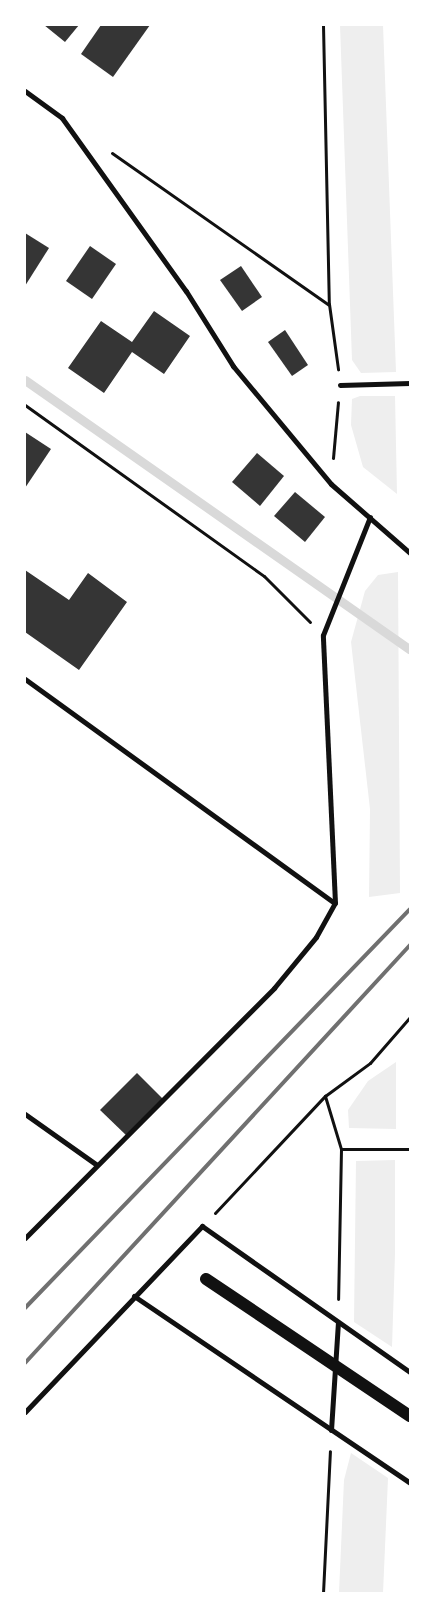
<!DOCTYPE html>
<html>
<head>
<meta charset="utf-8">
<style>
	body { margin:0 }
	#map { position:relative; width:435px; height:1618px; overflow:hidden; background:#fff; font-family:"Varela Round",sans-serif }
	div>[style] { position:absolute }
	.green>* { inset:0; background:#eee }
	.stream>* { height:9px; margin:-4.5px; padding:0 4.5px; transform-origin:4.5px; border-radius:4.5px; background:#d9d9d9 }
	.building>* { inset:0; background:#353535 }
	.path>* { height:3px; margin:-1.5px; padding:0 1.5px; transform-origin:1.5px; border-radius:1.5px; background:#111 }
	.minor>* { height:5px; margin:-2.5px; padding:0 2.5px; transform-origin:2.5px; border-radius:2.5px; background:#111 }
	.primary>* { height:12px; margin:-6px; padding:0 6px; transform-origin:6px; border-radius:6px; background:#111 }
	.rail>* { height:4px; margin:-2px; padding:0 2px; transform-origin:2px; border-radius:2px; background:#707070 }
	span { translate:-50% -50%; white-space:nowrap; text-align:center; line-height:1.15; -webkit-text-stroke:4px #fff; paint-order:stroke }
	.frame { position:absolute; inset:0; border:26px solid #fff; pointer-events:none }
</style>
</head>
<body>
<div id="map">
	<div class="green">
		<div style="clip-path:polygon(340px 25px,383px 25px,396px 372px,361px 373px,352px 360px)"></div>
		<div style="clip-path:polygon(360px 396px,395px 396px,397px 494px,363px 467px,351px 425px,352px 399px)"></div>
		<div style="clip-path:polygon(398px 572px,400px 893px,369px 897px,370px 809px,351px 642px,365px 591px,378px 575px)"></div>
		<div style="clip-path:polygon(396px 1062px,396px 1129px,349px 1128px,348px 1110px,368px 1081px)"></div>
		<div style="clip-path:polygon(395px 1160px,395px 1254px,392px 1347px,354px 1322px,356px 1161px)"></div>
		<div style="clip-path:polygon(351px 1453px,388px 1478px,383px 1593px,339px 1593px,344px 1480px)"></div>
	</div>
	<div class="stream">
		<div style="left:25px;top:380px;width:470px;rotate:35deg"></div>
	</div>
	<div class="building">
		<div style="clip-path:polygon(44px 25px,79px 25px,65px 42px)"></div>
		<div style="clip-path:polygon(101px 25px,150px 25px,113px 77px,81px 54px)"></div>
		<div style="clip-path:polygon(25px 233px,49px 248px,25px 286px)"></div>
		<div style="clip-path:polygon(90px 246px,116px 264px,92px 299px,66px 281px)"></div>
		<div style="clip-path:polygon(241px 266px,262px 297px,242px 311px,220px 280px)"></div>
		<div style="clip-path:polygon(154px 311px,190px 336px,164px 374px,132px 352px,104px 393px,68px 368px,101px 321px,132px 342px)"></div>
		<div style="clip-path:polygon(285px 330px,308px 365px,292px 376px,268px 342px)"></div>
		<div style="clip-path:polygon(25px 432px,51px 449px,25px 488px)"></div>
		<div style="clip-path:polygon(257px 453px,284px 476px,260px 506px,232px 482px)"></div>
		<div style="clip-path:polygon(295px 492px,325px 517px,305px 542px,274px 516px)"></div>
		<div style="clip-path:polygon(25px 570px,69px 600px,88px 573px,127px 602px,79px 670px,25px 632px)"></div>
		<div style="clip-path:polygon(137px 1073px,164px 1100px,128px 1137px,100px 1110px)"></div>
	</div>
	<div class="path">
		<div style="left:323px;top:25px;width:279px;rotate:88.8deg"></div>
		<div style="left:329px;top:304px;width:66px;rotate:82.1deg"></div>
		<div style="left:112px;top:153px;width:264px;rotate:35deg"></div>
		<div style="left:25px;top:405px;width:294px;rotate:35.6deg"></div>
		<div style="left:264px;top:576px;width:65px;rotate:45deg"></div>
		<div style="left:333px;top:458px;width:56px;rotate:-84.9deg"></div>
		<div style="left:325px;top:1096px;width:55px;rotate:73.2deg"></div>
		<div style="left:341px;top:1149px;width:150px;rotate:91.1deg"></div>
		<div style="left:341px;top:1149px;width:69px"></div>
		<div style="left:215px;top:1213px;width:161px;rotate:-46.8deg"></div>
		<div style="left:325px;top:1096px;width:56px;rotate:-36.3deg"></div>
		<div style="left:370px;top:1063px;width:61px;rotate:-49deg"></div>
		<div style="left:323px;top:1593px;width:142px;rotate:-87.2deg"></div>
	</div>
	<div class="minor">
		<div style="left:25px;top:91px;width:46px;rotate:36.1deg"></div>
		<div style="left:62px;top:118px;width:213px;rotate:54.4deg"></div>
		<div style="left:186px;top:291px;width:89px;rotate:57.9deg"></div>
		<div style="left:233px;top:366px;width:153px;rotate:50.3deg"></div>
		<div style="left:331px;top:484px;width:105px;rotate:41.1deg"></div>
		<div style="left:340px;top:385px;width:70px;rotate:-1.6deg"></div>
		<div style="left:25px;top:679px;width:382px;rotate:35.9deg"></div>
		<div style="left:25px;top:1114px;width:88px;rotate:35.3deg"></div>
		<div style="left:25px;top:1238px;width:353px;rotate:-45.1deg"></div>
		<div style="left:274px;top:988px;width:66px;rotate:-50.5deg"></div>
		<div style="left:316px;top:937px;width:39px;rotate:-61deg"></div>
		<div style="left:335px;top:903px;width:268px;rotate:-92.6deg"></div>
		<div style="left:323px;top:635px;width:127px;rotate:-68.3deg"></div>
		<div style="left:134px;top:1296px;width:333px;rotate:34.1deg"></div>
		<div style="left:25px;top:1412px;width:257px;rotate:-46.4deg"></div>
		<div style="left:202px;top:1226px;width:254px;rotate:35.1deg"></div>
		<div style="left:331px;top:1430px;width:108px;rotate:-86.3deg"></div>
	</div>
	<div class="primary">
		<div style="left:206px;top:1279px;width:246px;rotate:33.9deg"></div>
	</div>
	<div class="rail">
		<div style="left:25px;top:1308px;width:554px;rotate:-46.02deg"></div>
		<div style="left:25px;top:1363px;width:568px;rotate:-47.35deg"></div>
	</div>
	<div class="frame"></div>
</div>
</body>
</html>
